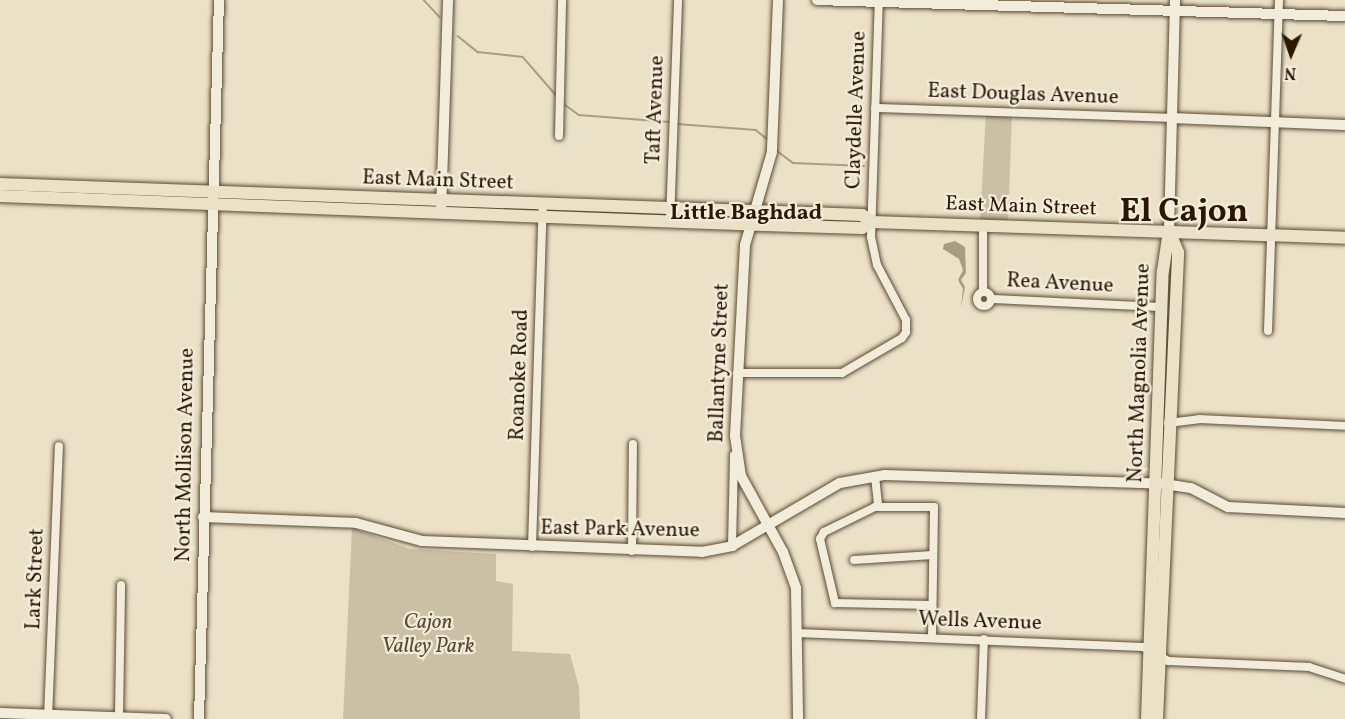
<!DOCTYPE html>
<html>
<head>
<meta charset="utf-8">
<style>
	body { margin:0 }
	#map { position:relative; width:1345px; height:719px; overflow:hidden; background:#ebe1c6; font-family:Vollkorn,serif }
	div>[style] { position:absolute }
	.green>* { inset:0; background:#cbbfa4 }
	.water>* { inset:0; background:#aa9c83 }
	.stream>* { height:1.5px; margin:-0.75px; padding:0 0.75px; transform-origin:0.75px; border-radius:0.75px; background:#aa9c83 }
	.roads { filter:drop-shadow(0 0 2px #5c4a32) drop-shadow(0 0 2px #5c4a32) }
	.street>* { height:8px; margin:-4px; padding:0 4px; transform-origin:4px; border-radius:4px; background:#f2ecda }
	.street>.ring { margin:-4px; padding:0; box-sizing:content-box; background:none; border:8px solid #f2ecda; border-radius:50% }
	.secondary>* { height:10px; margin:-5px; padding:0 5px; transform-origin:5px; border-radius:5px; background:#f2ecda }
	.primary>* { height:12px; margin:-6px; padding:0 6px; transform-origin:6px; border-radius:6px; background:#ebe1c6 }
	span { translate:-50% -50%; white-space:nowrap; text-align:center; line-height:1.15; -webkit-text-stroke:4.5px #f2ecda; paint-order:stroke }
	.street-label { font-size:21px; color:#2c1700 }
	.park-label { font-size:21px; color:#5c4931; font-style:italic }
	.neighbourhood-label { font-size:22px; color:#2c1700; font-weight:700 }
	.town-label { font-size:33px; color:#2c1700; font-weight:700 }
	.north { position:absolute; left:1261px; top:24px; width:60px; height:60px; -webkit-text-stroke:4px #f2ecda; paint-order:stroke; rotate:182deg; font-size:16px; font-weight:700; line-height:24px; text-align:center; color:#2c1700 }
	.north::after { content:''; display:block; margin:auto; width:21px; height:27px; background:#2c1700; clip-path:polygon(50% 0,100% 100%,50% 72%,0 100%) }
</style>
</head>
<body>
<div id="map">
	<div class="green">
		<div style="clip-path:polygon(986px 112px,1012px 113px,1008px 224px,980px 223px)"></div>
		<div style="clip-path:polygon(352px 528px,410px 549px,496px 554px,496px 581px,513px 584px,512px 651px,570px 654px,579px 687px,580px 719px,343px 719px)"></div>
	</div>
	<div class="water">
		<div style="clip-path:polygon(955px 241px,965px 247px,966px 273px,961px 280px,965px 287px,961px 308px,963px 289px,958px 280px,963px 270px,959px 259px,943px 249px,944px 244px)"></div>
	</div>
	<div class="stream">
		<div style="left:424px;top:0;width:23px;rotate:47deg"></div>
		<div style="left:458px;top:36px;width:26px;rotate:39deg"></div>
		<div style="left:478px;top:52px;width:45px;rotate:6.3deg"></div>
		<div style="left:523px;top:57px;width:50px;rotate:49deg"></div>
		<div style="left:563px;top:103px;width:20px;rotate:37deg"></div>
		<div style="left:579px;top:115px;width:91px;rotate:4.4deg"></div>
		<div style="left:677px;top:124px;width:79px;rotate:4.3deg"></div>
		<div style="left:756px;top:130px;width:14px;rotate:39deg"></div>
		<div style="left:776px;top:150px;width:21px;rotate:37deg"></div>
		<div style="left:793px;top:163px;width:71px;rotate:2.4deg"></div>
	</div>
	<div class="roads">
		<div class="street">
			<div style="left:875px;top:108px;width:295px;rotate:1.9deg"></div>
			<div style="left:559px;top:136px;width:136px;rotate:-88.7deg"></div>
			<div style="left:670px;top:221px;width:221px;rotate:-87.9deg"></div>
			<div style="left:983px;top:225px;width:66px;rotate:90deg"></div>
			<div class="ring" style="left:977px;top:292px;width:6px;height:6px"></div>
			<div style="left:992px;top:299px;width:169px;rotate:2.7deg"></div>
			<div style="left:1268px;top:331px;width:331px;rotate:-88.1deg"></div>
			<div style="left:737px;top:373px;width:105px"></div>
			<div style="left:842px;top:373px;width:69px;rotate:-30.3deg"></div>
			<div style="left:902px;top:338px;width:7px;rotate:-56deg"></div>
			<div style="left:906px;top:332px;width:12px;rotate:-90deg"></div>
			<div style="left:906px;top:320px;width:62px;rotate:-117.8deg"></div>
			<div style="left:877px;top:265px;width:29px;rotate:-102deg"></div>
			<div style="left:871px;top:237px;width:237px;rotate:-88.1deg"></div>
			<div style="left:1168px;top:423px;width:31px;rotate:-7deg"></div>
			<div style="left:1199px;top:419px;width:146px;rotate:2.7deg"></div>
			<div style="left:875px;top:476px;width:31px;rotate:84deg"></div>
			<div style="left:732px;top:546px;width:91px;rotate:-88.7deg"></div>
			<div style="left:532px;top:547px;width:343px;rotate:-88.2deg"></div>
			<div style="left:632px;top:551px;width:107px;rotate:-89.5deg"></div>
			<div style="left:854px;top:560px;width:79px;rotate:-3.6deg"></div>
			<div style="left:797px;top:633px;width:346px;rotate:2.3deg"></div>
			<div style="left:1143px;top:647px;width:29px;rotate:29deg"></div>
			<div style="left:1168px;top:661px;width:141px;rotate:2.4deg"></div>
			<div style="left:1309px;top:667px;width:38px;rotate:18deg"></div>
			<div style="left:932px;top:638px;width:131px;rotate:-89.1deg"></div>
			<div style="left:934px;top:507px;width:59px;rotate:180deg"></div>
			<div style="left:875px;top:507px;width:57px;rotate:153.9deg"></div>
			<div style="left:824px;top:532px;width:8px;rotate:120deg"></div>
			<div style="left:820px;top:539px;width:66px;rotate:76.8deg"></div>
			<div style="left:835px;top:603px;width:97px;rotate:1.2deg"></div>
			<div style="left:119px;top:717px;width:132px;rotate:-89.1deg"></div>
			<div style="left:48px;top:718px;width:272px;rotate:-87.7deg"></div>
			<div style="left:981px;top:719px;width:80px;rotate:-87.9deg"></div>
		</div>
		<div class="secondary">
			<div style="left:778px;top:0;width:152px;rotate:92.3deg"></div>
			<div style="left:772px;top:152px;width:97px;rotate:106.2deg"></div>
			<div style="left:745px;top:245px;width:191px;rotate:93deg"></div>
			<div style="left:735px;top:436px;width:40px;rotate:81.5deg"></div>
			<div style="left:741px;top:476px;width:87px;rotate:61.1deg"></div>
			<div style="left:783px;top:552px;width:38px;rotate:70deg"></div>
			<div style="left:796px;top:588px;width:131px;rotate:89.1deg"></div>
			<div style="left:817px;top:0;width:528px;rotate:1.74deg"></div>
			<div style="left:1170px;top:118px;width:175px;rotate:2.3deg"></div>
			<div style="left:441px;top:213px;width:213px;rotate:-88.1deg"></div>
			<div style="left:1169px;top:231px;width:231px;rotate:-88.5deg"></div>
			<div style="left:203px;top:517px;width:153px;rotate:2.2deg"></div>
			<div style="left:356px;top:523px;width:68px;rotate:15.3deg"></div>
			<div style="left:422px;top:541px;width:280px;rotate:2.2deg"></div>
			<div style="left:702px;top:552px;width:31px;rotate:-11deg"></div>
			<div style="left:732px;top:546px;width:125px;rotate:-30.3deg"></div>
			<div style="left:840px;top:483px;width:46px;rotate:-10.1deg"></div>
			<div style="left:885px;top:475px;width:280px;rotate:1.8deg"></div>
			<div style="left:1165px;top:484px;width:26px;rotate:9deg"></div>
			<div style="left:1191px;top:488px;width:42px;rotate:27.2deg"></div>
			<div style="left:1228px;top:507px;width:117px;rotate:2.9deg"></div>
			<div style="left:0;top:713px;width:166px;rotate:2.1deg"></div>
			<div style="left:199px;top:719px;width:719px;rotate:-88.41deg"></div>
		</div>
		<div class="primary">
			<div style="left:0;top:184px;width:863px;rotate:2.06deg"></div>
			<div style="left:862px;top:215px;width:12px;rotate:35deg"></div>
			<div style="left:872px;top:222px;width:473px;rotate:1.9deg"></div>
			<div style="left:0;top:196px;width:764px;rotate:2.18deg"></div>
			<div style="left:763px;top:225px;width:99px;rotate:1.7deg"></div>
			<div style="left:862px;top:228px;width:12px;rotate:-31deg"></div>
			<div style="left:1147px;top:719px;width:448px;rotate:-88deg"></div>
			<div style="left:1163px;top:271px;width:40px;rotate:-81.5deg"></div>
			<div style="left:1157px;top:719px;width:467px;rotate:-87.4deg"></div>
			<div style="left:1178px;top:252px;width:23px;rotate:-113deg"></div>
		</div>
	</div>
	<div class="street-label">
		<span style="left:1023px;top:95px;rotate:2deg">East Douglas Avenue</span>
		<span style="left:656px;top:110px;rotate:-88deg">Taft Avenue</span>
		<span style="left:857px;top:110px;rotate:-88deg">Claydelle Avenue</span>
		<span style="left:438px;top:181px;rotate:2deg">East Main Street</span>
		<span style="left:1021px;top:207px;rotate:2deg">East Main Street</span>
		<span style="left:1060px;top:284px;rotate:3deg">Rea Avenue</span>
		<span style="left:720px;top:363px;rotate:-88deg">Ballantyne Street</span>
		<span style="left:1140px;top:373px;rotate:-88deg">North Magnolia Avenue</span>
		<span style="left:520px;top:375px;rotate:-88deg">Roanoke Road</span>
		<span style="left:186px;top:455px;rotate:-89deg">North Mollison Avenue</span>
		<span style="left:620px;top:530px;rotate:1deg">East Park Avenue</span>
		<span style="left:36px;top:579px;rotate:-88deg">Lark Street</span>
		<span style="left:980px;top:622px;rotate:2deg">Wells Avenue</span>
	</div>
	<div class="park-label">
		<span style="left:428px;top:635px">Cajon<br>Valley Park</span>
	</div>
	<div class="neighbourhood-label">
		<span style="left:746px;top:214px">Little Baghdad</span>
	</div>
	<div class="town-label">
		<span style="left:1184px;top:214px">El Cajon</span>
	</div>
	<div class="north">N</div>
</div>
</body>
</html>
